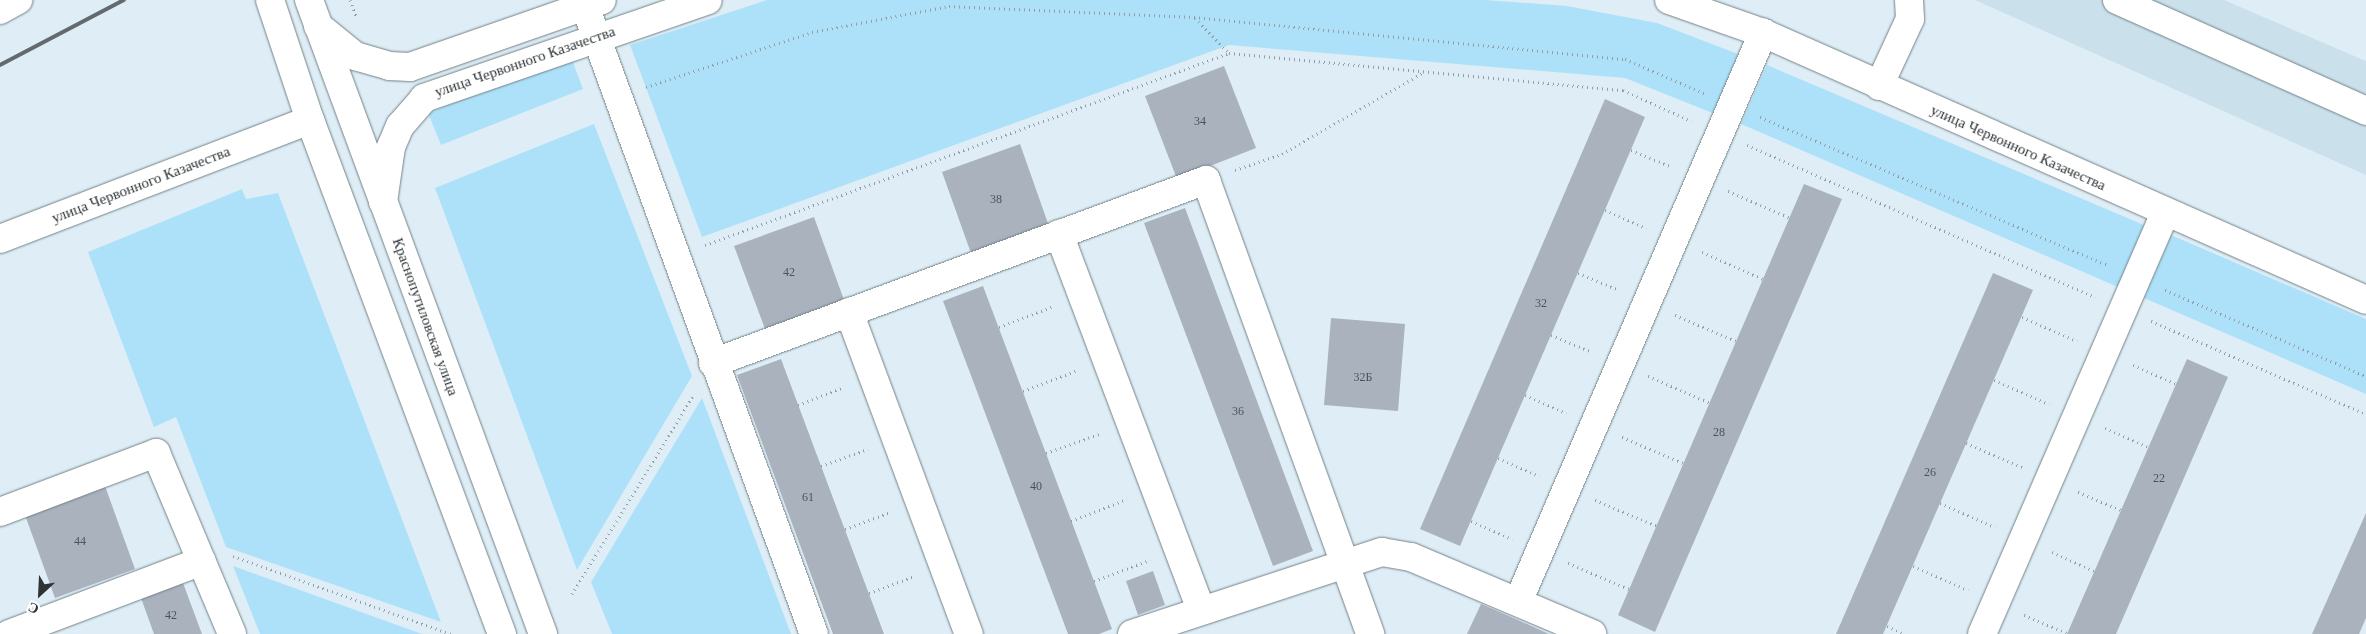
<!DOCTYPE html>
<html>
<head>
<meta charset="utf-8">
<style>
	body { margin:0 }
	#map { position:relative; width:2366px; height:634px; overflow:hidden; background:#dfeef6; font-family:"Times New Roman",serif }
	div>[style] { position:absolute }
	.built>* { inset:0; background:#cae1ec }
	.green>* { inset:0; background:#ade1fa }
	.building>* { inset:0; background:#aab2be }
	.path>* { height:3px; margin-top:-1.5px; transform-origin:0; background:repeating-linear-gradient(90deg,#939ea4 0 1px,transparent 0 5px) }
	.roads { filter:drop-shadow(0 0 1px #738087) drop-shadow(0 0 1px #738087) }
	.minor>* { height:28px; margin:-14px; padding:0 14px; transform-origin:14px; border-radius:14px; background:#fff }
	.major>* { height:28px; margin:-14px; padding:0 14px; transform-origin:14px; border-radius:14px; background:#fff }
	.rail>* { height:4px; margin:-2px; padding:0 2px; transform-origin:2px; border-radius:2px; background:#626a6f }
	span { translate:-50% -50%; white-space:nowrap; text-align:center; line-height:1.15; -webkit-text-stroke:5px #fff; paint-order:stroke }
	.number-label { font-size:12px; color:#4c5358 }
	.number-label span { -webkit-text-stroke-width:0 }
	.street-label { font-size:15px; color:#2d3336 }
	.north { position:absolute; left:15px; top:569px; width:50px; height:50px; -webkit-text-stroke:4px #fff; paint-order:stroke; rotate:205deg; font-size:14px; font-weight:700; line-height:20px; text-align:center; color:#2d3336 }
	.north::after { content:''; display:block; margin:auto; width:18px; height:22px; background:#2d3336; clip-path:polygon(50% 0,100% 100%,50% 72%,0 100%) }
</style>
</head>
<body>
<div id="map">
	<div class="built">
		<div style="clip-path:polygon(1975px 0,2224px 0,2366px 61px,2366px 175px)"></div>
	</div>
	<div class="green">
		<div style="clip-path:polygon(767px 0,1485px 0,1567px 6px,1657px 23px,1738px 54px,1715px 114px,1625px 78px,1229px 45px,702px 237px,630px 45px)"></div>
		<div style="clip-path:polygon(571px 57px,583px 89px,441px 145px,428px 113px)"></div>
		<div style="clip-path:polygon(1767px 65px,2144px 225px,2118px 287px,1741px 124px)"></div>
		<div style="clip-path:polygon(594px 124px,692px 376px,577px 570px,435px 188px)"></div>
		<div style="clip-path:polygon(242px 189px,246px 199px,278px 193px,441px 622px,226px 547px,176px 417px,154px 427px,88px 252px)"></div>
		<div style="clip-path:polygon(2171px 235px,2366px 319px,2366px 394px,2144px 298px)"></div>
		<div style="clip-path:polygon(702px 398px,791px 634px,612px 634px,591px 582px)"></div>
		<div style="clip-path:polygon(233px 566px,422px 634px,260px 634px)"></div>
	</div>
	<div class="building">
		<div style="clip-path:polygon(1224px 66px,1256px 148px,1177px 179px,1145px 96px)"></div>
		<div style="clip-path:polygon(1605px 99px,1645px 117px,1460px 546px,1420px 529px)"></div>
		<div style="clip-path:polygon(1020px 144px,1050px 229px,972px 256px,942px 172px)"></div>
		<div style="clip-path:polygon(1804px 184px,1842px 199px,1655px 632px,1618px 615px)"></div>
		<div style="clip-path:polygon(1185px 208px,1313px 551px,1273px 566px,1144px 223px)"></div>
		<div style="clip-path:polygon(814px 217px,844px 300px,765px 329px,734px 246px)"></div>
		<div style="clip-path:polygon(1993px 273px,2033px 290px,1883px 634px,1836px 634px)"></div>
		<div style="clip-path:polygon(983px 286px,1112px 629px,1099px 634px,1068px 634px,943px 301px)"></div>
		<div style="clip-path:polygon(1331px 318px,1405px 324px,1398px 411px,1324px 405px)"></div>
		<div style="clip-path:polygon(781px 359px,821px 466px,884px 634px,833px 634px,737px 375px)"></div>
		<div style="clip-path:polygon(2187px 359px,2228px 377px,2116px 634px,2067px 634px)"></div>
		<div style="clip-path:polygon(105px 486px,135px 569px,55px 598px,25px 515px)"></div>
		<div style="clip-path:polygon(2366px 513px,2366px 618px,2359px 634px,2312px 634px)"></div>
		<div style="clip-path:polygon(1153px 571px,1165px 605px,1138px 615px,1126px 581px)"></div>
		<div style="clip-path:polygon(183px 583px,202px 634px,154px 634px,141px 598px)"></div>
		<div style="clip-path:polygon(1481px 604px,1511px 617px,1549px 634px,1467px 634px)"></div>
	</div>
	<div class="path">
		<div style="left:350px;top:0;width:17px;rotate:69deg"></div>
		<div style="left:1195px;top:18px;width:49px;rotate:45.8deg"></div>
		<div style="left:646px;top:87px;width:175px;rotate:-18.3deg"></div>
		<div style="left:812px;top:32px;width:139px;rotate:-10.7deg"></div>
		<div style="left:949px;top:6px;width:245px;rotate:2.6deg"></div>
		<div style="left:1194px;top:17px;width:433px;rotate:5.6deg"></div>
		<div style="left:1625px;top:59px;width:86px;rotate:23.3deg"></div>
		<div style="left:1760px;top:117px;width:379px;rotate:23.1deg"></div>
		<div style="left:1747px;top:145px;width:380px;rotate:23.6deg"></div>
		<div style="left:1631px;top:150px;width:44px;rotate:22.5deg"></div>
		<div style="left:1235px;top:170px;width:50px;rotate:-18.8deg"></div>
		<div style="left:1282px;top:154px;width:164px;rotate:-30deg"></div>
		<div style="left:1728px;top:191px;width:68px;rotate:23.5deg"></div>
		<div style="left:1605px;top:210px;width:45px;rotate:23.7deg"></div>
		<div style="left:705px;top:245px;width:558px;rotate:-20.12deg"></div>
		<div style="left:1229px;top:53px;width:396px;rotate:5.4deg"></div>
		<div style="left:1623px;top:90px;width:75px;rotate:24.5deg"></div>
		<div style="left:1702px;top:252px;width:67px;rotate:23.9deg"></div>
		<div style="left:1578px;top:273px;width:44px;rotate:22.5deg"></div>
		<div style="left:2165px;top:290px;width:219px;rotate:23.2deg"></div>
		<div style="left:1675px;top:315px;width:66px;rotate:23.1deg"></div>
		<div style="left:2022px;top:317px;width:60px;rotate:23.6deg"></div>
		<div style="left:2151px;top:321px;width:234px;rotate:23.4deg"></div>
		<div style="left:999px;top:327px;width:59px;rotate:-20.9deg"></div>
		<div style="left:1551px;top:335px;width:44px;rotate:22.5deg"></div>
		<div style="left:2133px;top:365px;width:47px;rotate:23.8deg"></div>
		<div style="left:1648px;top:376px;width:68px;rotate:23.5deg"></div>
		<div style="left:1994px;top:380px;width:60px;rotate:23.6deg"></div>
		<div style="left:1023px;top:391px;width:59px;rotate:-20.9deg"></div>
		<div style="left:1525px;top:395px;width:45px;rotate:23.7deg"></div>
		<div style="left:798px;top:405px;width:49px;rotate:-21.4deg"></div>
		<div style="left:2105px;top:428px;width:47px;rotate:23.8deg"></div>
		<div style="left:1622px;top:437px;width:66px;rotate:23.1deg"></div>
		<div style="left:1966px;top:443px;width:61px;rotate:23.2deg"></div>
		<div style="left:1046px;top:453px;width:59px;rotate:-19.7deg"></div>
		<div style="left:1498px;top:458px;width:45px;rotate:23.7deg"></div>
		<div style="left:821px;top:466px;width:50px;rotate:-19.9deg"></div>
		<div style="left:2078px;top:492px;width:47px;rotate:22.7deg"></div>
		<div style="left:1595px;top:500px;width:67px;rotate:22.8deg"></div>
		<div style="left:1940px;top:503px;width:60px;rotate:23.6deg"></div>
		<div style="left:1071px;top:521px;width:60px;rotate:-21.4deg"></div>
		<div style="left:1471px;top:521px;width:45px;rotate:23.7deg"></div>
		<div style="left:845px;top:529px;width:49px;rotate:-20.3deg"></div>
		<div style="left:2052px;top:552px;width:46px;rotate:24.3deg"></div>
		<div style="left:233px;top:556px;width:232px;rotate:19.7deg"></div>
		<div style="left:1568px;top:563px;width:66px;rotate:23.1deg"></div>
		<div style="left:1913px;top:566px;width:60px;rotate:23.6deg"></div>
		<div style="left:1094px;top:581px;width:60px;rotate:-20.6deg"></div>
		<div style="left:869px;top:593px;width:49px;rotate:-20.3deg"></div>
		<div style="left:572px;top:594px;width:234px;rotate:-58.6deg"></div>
		<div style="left:2024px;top:615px;width:47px;rotate:22.7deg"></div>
		<div style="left:1887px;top:626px;width:19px;rotate:25deg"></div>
	</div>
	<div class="roads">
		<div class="minor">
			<div style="left:1669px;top:0;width:100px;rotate:19.3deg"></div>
			<div style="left:1763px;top:33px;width:659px;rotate:23.88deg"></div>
			<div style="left:2117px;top:0;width:273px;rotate:24deg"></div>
			<div style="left:585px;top:6px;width:668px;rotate:69.97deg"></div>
			<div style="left:0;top:10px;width:21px;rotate:-29deg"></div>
			<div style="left:318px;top:26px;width:48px;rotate:39deg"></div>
			<div style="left:355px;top:56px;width:35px;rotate:16deg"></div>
			<div style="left:389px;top:66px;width:21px;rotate:3deg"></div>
			<div style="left:410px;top:67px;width:203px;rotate:-19.2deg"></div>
			<div style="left:1879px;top:86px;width:74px;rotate:-65.2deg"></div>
			<div style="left:1910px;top:19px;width:19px;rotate:-93deg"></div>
			<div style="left:383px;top:202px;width:56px;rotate:-81.7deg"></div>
			<div style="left:391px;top:147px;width:23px;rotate:-67deg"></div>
			<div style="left:400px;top:126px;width:37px;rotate:-49deg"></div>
			<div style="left:424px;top:98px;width:300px;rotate:-19deg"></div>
			<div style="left:1059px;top:234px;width:402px;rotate:69.3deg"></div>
			<div style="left:0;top:239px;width:332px;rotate:-21deg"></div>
			<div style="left:849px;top:312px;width:344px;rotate:69.6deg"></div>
			<div style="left:713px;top:363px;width:526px;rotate:-20.36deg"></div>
			<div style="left:1206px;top:180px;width:483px;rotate:70.1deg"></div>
			<div style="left:0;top:512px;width:167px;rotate:-20.7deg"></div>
			<div style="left:156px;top:453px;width:196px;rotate:67.2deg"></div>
			<div style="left:1518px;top:602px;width:620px;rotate:-66.7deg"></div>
			<div style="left:9px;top:634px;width:206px;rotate:-20.7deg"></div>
			<div style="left:1132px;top:634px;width:263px;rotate:-18.2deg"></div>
			<div style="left:1382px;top:552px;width:29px;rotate:10deg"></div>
			<div style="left:1411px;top:557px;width:197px;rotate:23deg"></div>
			<div style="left:1982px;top:634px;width:458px;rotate:-66.5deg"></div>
		</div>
		<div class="major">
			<div style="left:270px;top:0;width:126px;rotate:71.6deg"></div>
			<div style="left:310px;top:120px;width:549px;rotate:69.52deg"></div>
			<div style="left:309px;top:0;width:676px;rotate:69.74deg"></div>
		</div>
	</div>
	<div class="rail">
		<div style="left:0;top:65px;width:140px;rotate:-27.7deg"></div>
	</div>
	<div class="number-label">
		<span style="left:1200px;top:122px">34</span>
		<span style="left:996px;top:200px">38</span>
		<span style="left:789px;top:273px">42</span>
		<span style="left:1541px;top:304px">32</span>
		<span style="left:1363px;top:378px">32Б</span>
		<span style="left:1238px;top:412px">36</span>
		<span style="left:1719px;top:433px">28</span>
		<span style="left:1930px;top:473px">26</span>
		<span style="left:2159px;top:479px">22</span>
		<span style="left:1036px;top:487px">40</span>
		<span style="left:808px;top:498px">61</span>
		<span style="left:80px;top:542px">44</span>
		<span style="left:171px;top:616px">42</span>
	</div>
	<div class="street-label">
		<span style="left:525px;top:62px;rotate:-19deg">улица Червонного Казачества</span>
		<span style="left:2018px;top:148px;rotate:24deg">улица Червонного Казачества</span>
		<span style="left:141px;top:185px;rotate:-21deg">улица Червонного Казачества</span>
		<span style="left:425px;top:317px;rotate:70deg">Краснопутиловская улица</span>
	</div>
	<div class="north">С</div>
</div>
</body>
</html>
